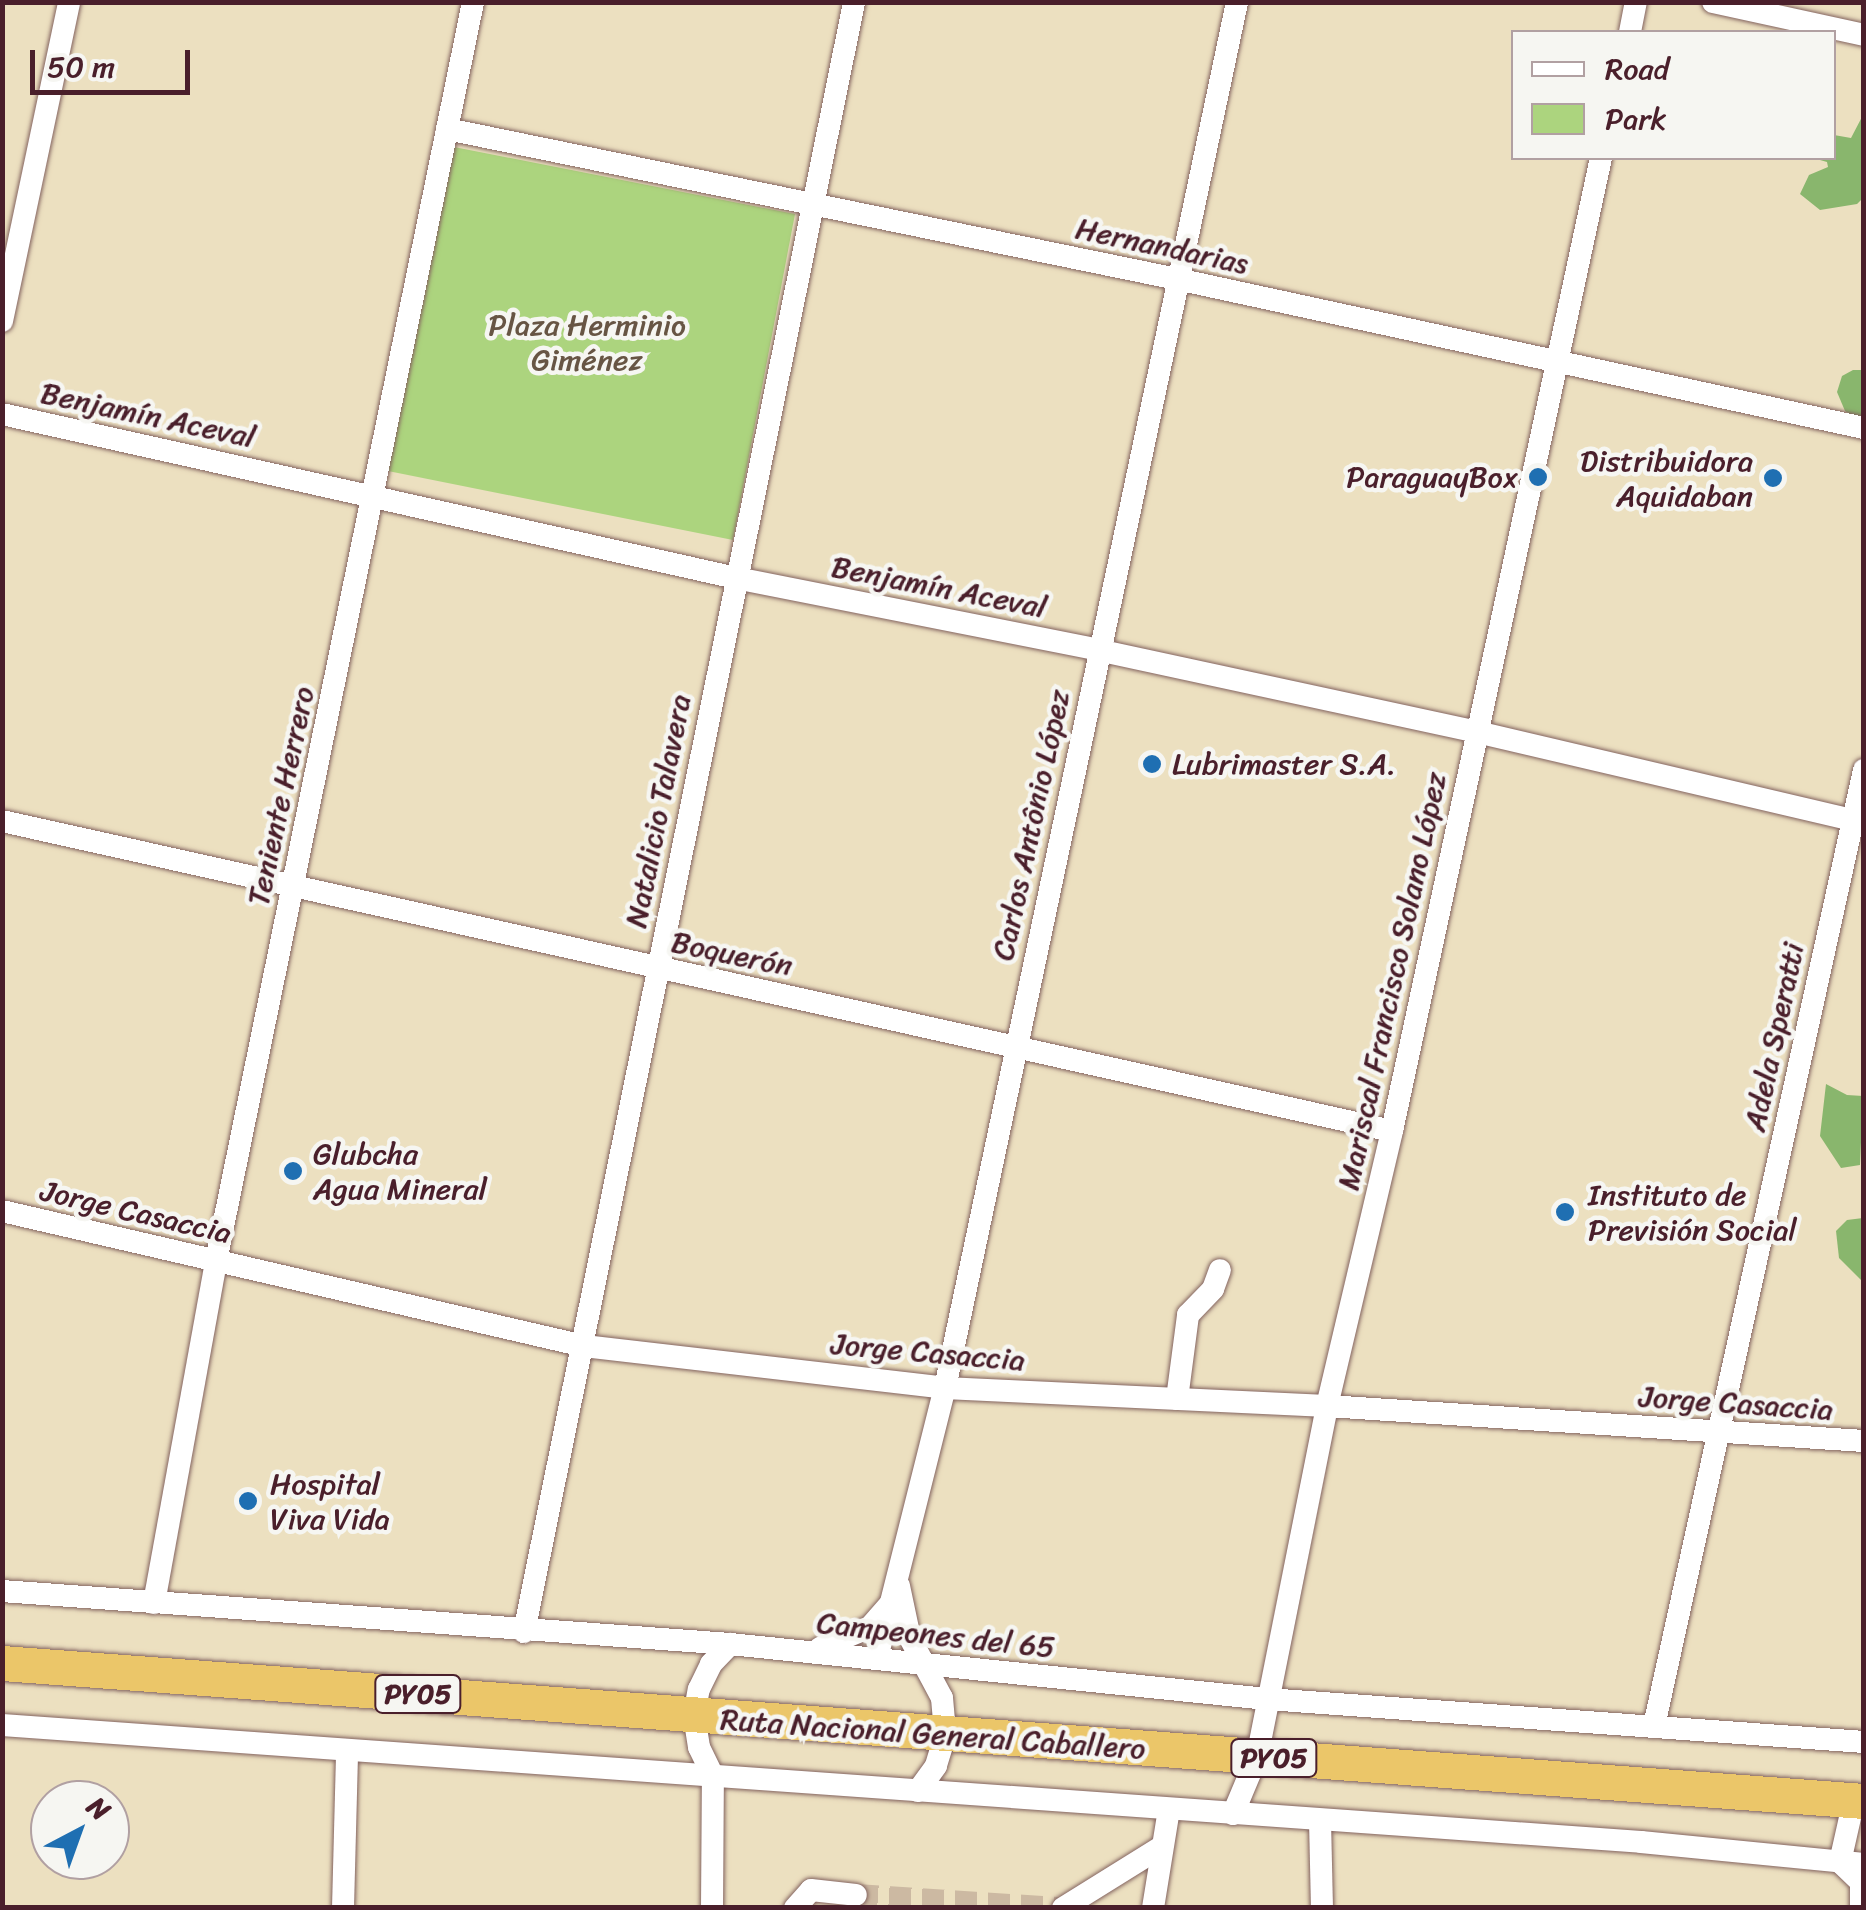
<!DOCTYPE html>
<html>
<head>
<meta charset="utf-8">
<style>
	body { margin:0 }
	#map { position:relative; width:1866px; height:1910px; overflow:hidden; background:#ece0c0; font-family:Sriracha,sans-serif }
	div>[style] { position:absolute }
	.green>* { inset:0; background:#acd47e }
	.forest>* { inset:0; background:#89b66d }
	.minor-tunnel>* { height:22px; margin-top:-11px; transform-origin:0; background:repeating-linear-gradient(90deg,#ccb9a2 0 22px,transparent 0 33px) }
	.roads { filter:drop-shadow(0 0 2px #83635f) drop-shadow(0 0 2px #83635f) }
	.minor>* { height:22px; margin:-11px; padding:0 11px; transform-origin:11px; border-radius:11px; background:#fff }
	.highway>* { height:35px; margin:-17.5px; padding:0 17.5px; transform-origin:17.5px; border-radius:17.5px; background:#ebc669 }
	.dots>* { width:28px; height:28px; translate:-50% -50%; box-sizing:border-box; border:5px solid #f6f6f2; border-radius:50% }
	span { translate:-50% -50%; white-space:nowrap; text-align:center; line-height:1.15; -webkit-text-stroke:9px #f6f6f2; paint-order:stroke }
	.shield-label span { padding:2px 8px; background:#f6f6f2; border:2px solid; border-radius:8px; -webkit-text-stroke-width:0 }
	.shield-label { font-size:28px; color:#4a1f2b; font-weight:700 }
	.street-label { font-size:30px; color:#4a1f2b }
	.park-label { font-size:30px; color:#675544 }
	.poi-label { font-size:30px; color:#4a1f2b }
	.right { translate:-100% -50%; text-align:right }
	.left { translate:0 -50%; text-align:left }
	.frame { position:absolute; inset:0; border:5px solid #4a1f2b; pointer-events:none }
	.legend { position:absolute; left:1511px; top:30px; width:325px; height:130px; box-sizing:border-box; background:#f6f6f2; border:2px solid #b1a0a2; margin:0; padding:12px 18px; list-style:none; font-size:30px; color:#4a1f2b }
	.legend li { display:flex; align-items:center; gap:20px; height:50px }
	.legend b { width:50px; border:2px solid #b1a0a2 }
	.north { position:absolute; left:30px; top:1780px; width:100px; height:100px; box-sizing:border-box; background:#f6f6f2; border:2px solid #b1a0a2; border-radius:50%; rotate:41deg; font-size:28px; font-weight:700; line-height:40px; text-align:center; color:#4a1f2b }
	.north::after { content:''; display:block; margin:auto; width:35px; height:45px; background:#1f6fb2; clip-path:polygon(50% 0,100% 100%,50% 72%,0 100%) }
	.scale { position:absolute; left:30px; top:50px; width:160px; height:45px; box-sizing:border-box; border:5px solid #4a1f2b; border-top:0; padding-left:12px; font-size:30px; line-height:35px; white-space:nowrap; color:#4a1f2b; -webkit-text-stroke:8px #f6f6f2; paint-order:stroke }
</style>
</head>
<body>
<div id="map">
	<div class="green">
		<div style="clip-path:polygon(454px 147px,795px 214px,733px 540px,388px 471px)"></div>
	</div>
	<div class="forest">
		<div style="clip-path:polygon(1863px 115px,1863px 198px,1857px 204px,1820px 210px,1800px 194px,1809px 175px,1828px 167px,1827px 162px,1813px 158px,1834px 158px,1834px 135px,1851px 138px)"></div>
		<div style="clip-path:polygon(1853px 370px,1863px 370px,1863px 423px,1845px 411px,1837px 392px,1842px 376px)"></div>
		<div style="clip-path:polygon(1826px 1084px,1847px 1095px,1863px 1096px,1860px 1165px,1841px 1168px,1820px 1136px)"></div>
		<div style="clip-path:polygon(1863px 1218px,1864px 1218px,1863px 1282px,1839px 1258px,1836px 1231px,1847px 1220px)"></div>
	</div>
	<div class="minor-tunnel">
		<div style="left:856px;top:1895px;width:202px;rotate:3.7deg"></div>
	</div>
	<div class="roads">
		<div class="minor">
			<div style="left:1713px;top:2px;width:155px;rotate:12.3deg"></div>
			<div style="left:1630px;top:32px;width:31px;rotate:-79deg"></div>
			<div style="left:447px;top:129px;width:745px;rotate:11.61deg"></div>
			<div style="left:1177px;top:279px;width:703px;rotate:12.24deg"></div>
			<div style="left:2px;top:321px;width:326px;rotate:-78.1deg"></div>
			<div style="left:2px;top:414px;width:752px;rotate:12.59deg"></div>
			<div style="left:736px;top:578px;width:369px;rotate:11.2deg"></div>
			<div style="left:1098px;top:650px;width:388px;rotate:12.2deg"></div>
			<div style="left:1477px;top:732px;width:398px;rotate:13.2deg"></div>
			<div style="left:2px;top:821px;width:1424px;rotate:12.57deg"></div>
			<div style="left:2px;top:1211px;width:597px;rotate:13.06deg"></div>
			<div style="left:584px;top:1346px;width:363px;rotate:6.6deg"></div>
			<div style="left:945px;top:1388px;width:382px;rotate:2.7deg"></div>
			<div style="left:1327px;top:1406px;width:538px;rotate:3.73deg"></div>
			<div style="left:1177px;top:1399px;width:85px;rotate:-82.5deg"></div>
			<div style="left:1188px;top:1315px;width:36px;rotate:-46deg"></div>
			<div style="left:1213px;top:1289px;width:20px;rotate:-70deg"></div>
			<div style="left:899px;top:1586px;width:53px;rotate:78.1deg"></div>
			<div style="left:910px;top:1638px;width:68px;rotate:61.9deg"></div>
			<div style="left:942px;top:1698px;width:38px;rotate:85deg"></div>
			<div style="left:945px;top:1736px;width:31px;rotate:107deg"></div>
			<div style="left:936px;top:1766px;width:31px;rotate:126deg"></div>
			<div style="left:2px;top:1591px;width:730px;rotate:4.16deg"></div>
			<div style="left:730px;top:1644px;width:540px;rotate:5.85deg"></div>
			<div style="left:1267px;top:1699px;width:599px;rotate:4.12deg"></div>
			<div style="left:154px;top:1603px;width:348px;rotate:-79.7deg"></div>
			<div style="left:216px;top:1261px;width:1285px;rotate:-78.46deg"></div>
			<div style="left:524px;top:1632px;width:1663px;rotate:-78.55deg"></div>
			<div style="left:820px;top:1648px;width:54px;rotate:-22.8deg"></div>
			<div style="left:870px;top:1627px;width:29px;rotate:-49deg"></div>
			<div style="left:877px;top:1658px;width:278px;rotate:-75.9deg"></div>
			<div style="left:945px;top:1388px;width:1416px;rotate:-78.1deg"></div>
			<div style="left:2px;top:1725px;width:1643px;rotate:4.08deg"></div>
			<div style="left:1641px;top:1842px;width:224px;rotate:5.6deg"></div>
			<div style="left:1654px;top:1726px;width:979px;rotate:-77.61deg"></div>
			<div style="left:1854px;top:1800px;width:64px;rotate:102.7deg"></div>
			<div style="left:1840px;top:1862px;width:29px;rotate:44deg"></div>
			<div style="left:1861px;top:1882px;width:26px;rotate:90deg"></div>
			<div style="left:1233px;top:1814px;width:62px;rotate:-67.2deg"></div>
			<div style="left:1257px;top:1757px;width:358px;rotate:-78.7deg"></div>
			<div style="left:1327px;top:1406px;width:283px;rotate:-76.7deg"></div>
			<div style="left:1392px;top:1131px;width:995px;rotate:-77.88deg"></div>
			<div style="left:1320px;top:1820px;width:88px;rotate:88.7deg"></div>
			<div style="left:343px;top:1908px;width:158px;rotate:-88.5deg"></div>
			<div style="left:712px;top:1908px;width:132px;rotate:-89.6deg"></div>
			<div style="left:713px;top:1776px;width:32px;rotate:-116deg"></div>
			<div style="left:699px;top:1747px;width:31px;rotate:-99deg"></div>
			<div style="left:694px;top:1716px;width:27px;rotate:-80deg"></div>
			<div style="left:699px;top:1689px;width:28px;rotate:-64deg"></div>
			<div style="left:711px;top:1664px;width:28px;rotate:-46deg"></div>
			<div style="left:795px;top:1908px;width:24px;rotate:-48deg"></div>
			<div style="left:811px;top:1890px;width:45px;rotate:6.3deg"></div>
			<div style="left:1063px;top:1908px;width:115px;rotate:-31.9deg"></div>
			<div style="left:1153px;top:1908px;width:100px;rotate:-80.8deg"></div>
		</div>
		<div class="highway">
			<div style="left:2px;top:1663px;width:1867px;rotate:4.24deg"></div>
		</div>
	</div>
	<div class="dots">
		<div style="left:1538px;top:477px;background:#1f6fb2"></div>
		<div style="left:1773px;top:478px;background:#1f6fb2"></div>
		<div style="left:1152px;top:764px;background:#1f6fb2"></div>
		<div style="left:293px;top:1171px;background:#1f6fb2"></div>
		<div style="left:1565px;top:1212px;background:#1f6fb2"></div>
		<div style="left:248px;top:1501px;background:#1f6fb2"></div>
	</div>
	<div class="shield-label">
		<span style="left:418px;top:1694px">PY05</span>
		<span style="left:1274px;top:1758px">PY05</span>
	</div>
	<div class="street-label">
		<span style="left:1162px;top:246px;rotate:12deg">Hernandarias</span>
		<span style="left:148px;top:415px;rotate:12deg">Benjamín Aceval</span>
		<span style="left:939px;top:587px;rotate:11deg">Benjamín Aceval</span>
		<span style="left:281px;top:796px;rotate:-78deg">Teniente Herrero</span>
		<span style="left:658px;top:811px;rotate:-79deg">Natalicio Talavera</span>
		<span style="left:1031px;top:825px;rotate:-78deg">Carlos Antônio López</span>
		<span style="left:732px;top:954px;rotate:12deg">Boquerón</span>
		<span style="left:1392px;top:981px;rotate:-78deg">Mariscal Francisco Solano López</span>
		<span style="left:1774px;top:1037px;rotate:-78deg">Adela Speratti</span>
		<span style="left:136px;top:1212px;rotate:13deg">Jorge Casaccia</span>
		<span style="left:928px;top:1352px;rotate:5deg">Jorge Casaccia</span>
		<span style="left:1736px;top:1403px;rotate:4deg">Jorge Casaccia</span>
		<span style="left:936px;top:1635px;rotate:6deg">Campeones del 65</span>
		<span style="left:933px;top:1734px;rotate:4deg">Ruta Nacional General Caballero</span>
	</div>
	<div class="park-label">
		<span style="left:587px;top:342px">Plaza Herminio<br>Giménez</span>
	</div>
	<div class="poi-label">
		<span class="right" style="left:1753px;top:478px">Distribuidora<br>Aquidaban</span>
		<span class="right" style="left:1518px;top:477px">ParaguayBox</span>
		<span class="left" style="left:1172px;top:764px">Lubrimaster S.A.</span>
		<span class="left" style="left:313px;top:1171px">Glubcha<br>Agua Mineral</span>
		<span class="left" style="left:1588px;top:1212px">Instituto de<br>Previsión Social</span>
		<span class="left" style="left:270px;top:1501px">Hospital<br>Viva Vida</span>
	</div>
	<div class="frame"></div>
	<ul class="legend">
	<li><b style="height:12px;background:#fff"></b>Road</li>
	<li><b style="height:28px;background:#acd47e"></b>Park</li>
	</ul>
	<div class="north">N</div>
	<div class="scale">50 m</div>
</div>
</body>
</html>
